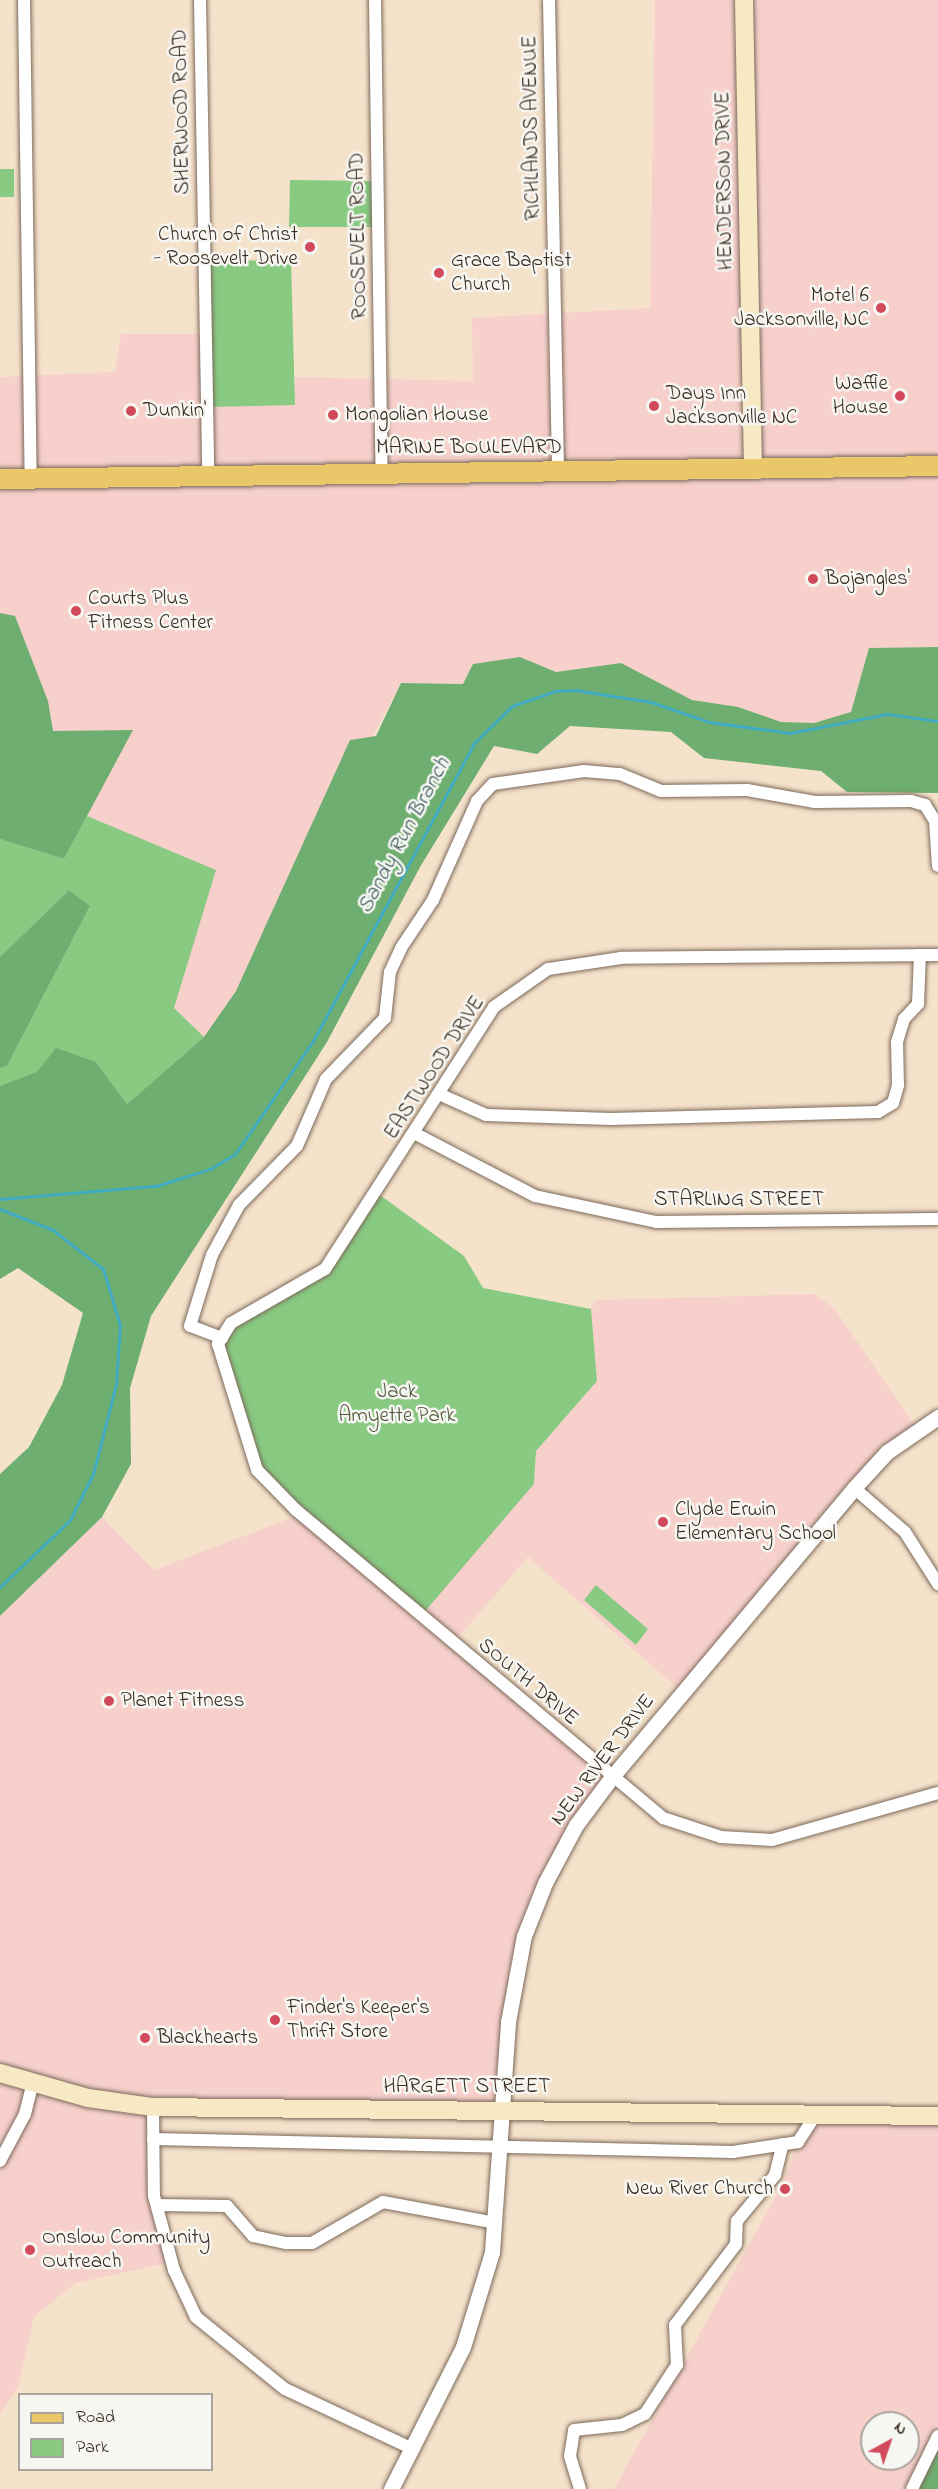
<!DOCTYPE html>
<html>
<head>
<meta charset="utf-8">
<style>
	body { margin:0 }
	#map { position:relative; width:938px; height:2489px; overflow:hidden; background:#f5e2cb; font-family:"Indie Flower",sans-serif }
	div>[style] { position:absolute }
	.built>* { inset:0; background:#f7d0cc }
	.green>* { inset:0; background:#88ca82 }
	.forest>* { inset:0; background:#6eae70 }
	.stream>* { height:3px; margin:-1.5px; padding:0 1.5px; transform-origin:1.5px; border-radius:1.5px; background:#41acc1 }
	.roads { filter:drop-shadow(0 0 2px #7c6a5b) drop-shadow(0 0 2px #7c6a5b) }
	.minor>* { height:12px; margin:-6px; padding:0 6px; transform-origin:6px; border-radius:6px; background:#fff }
	.tertiary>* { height:15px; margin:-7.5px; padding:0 7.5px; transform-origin:7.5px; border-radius:7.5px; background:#fff }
	.secondary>* { height:18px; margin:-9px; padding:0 9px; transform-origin:9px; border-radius:9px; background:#f7e9c3 }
	.primary>* { height:20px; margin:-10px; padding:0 10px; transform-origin:10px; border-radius:10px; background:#eac769 }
	.dots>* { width:16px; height:16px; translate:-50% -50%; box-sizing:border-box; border:3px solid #f6f6f2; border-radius:50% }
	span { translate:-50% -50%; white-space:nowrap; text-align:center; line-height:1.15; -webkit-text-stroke:5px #f6f6f2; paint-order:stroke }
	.street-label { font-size:21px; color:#3b2a1e }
	.poi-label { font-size:21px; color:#3b2a1e }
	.right { translate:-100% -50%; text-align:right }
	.left { translate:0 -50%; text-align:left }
	.park-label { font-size:21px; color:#525a3c }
	.water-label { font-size:22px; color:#3d5e5f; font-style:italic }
	.legend { position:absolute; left:18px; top:2393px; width:195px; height:78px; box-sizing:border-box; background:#f6f6f2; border:2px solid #aba49d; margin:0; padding:8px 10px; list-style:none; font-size:18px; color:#3b2a1e }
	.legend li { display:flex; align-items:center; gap:12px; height:30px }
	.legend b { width:30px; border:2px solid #aba49d }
	.north { position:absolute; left:860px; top:2411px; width:60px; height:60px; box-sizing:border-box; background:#f6f6f2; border:2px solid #aba49d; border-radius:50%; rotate:40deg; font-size:16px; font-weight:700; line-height:24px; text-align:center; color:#3b2a1e }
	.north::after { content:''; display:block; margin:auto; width:21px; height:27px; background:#d1495b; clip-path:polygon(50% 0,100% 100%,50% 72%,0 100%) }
</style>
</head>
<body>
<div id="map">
	<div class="built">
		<div style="clip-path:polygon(655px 0,938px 0,938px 647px,870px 648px,851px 712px,814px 723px,781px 722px,738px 707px,691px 700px,621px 663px,556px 672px,520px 657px,463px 684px,401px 683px,236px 991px,204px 1037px,127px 1104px,96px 1062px,0 1086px,0 377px,115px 372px,121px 334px,206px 334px,294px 405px,295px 377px,473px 381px,472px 318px,650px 308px)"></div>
		<div style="clip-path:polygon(814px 1294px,834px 1308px,917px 1429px,682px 1692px,528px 1557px,453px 1643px,611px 1778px,575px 1825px,524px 1936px,502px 2108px,153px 2107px,154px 2196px,172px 2262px,75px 2283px,34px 2317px,18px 2387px,0 2414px,0 1616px,102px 1517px,154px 1570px,302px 1514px,534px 1484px,536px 1451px,597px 1381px,591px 1309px,596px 1300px)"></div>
		<div style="clip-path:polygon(evenodd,816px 2114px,938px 2116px,938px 2436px,912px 2489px,614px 2489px,783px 2183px,798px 2142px,816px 2114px,872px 2423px,908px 2423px,908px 2459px,872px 2459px,872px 2423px)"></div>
	</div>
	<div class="green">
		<div style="clip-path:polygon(0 169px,14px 169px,14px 197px,0 197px)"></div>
		<div style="clip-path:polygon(290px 180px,377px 181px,377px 227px,289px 227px)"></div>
		<div style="clip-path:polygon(291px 260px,295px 405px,207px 407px,204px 261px)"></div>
		<div style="clip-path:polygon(87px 816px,216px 870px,174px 1008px,204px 1037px,127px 1104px,96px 1062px,0 1086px,0 1068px,7px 1066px,90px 906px,69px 890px,0 957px,0 839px,64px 859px)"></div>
		<div style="clip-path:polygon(377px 1193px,464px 1256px,483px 1288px,591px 1309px,597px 1381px,536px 1451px,534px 1484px,421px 1616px,257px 1470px,218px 1344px,231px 1323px,325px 1269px)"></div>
		<div style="clip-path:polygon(596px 1585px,648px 1629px,636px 1645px,584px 1600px)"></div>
	</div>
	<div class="forest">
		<div style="clip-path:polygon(0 613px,15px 616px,48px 701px,53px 731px,133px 730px,64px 859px,0 839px)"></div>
		<div style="clip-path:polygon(938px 647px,938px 793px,847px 792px,821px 771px,704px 758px,671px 732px,570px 726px,537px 754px,494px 746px,420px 867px,327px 1042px,151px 1316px,130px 1388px,131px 1464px,102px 1517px,0 1616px,0 1474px,29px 1447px,62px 1385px,83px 1313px,18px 1268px,0 1279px,0 1086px,37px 1072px,56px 1048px,96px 1062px,127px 1104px,204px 1037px,236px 991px,350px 740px,376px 736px,401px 683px,463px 684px,473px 664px,520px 657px,556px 672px,621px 663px,692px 700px,738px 707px,781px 722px,814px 723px,851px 712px,869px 648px)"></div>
		<div style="clip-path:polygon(69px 890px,90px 906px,7px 1066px,0 1068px,0 957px)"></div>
		<div style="clip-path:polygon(938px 2436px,938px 2489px,912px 2489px)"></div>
	</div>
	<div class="stream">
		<div style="left:0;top:1199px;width:157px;rotate:-4.8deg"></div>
		<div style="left:156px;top:1186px;width:57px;rotate:-17.5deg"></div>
		<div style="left:210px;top:1169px;width:29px;rotate:-31deg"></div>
		<div style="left:235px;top:1154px;width:137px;rotate:-55.4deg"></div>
		<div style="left:313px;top:1041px;width:339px;rotate:-61.6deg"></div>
		<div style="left:474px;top:743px;width:53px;rotate:-44.2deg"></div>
		<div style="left:512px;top:706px;width:46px;rotate:-19.2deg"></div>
		<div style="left:555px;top:691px;width:20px;rotate:-3deg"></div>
		<div style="left:575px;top:690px;width:77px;rotate:9deg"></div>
		<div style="left:651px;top:702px;width:61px;rotate:19deg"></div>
		<div style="left:709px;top:722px;width:82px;rotate:7.7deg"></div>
		<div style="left:790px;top:733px;width:99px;rotate:-11.1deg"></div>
		<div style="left:887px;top:714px;width:51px;rotate:7.8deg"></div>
		<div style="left:0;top:1209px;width:57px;rotate:21.6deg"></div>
		<div style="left:53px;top:1230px;width:63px;rotate:38deg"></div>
		<div style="left:103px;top:1269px;width:59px;rotate:73.1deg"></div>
		<div style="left:120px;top:1325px;width:59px;rotate:93.9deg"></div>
		<div style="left:116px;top:1384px;width:93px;rotate:104.3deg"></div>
		<div style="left:93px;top:1474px;width:51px;rotate:116.6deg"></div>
		<div style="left:70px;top:1520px;width:97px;rotate:136.3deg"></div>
	</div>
	<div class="roads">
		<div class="minor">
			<div style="left:24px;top:0;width:478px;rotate:89.2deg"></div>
			<div style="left:200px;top:0;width:476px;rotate:89deg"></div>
			<div style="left:375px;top:0;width:472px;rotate:89.2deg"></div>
			<div style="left:549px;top:0;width:471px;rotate:88.9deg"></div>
			<div style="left:938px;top:955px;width:317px;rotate:179.5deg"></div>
			<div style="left:621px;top:958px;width:74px;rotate:171.4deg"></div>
			<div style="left:548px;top:969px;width:66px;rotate:144.9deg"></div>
			<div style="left:494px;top:1007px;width:312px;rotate:122.8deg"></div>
			<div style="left:325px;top:1269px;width:108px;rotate:150.1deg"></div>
			<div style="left:231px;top:1323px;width:25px;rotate:122deg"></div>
			<div style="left:218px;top:1344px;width:132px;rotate:72.8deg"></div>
			<div style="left:257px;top:1470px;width:56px;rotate:45.7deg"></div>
			<div style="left:296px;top:1510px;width:479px;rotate:40deg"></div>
			<div style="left:663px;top:1818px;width:61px;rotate:18.1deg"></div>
			<div style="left:721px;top:1837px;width:51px;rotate:3.4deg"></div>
			<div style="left:772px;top:1840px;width:173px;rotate:-15.8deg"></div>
			<div style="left:439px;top:1094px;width:51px;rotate:24.1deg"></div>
			<div style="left:486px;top:1115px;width:125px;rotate:1.8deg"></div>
			<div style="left:611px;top:1119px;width:267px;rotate:-1.5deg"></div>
			<div style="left:878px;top:1112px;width:17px;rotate:-31deg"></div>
			<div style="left:893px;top:1103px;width:19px;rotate:-74deg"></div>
			<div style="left:898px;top:1085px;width:43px;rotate:-91.3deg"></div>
			<div style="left:897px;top:1042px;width:24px;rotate:-73deg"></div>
			<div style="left:904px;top:1019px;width:21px;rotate:-47deg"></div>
			<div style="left:918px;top:1004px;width:49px;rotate:-87.7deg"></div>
			<div style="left:414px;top:1133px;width:136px;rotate:27.5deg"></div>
			<div style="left:535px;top:1196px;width:124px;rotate:12.1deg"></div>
			<div style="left:656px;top:1222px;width:282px;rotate:-0.6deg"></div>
			<div style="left:222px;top:1338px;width:34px;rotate:-159deg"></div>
			<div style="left:190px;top:1326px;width:74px;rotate:-72.8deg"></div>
			<div style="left:212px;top:1255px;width:57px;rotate:-61.6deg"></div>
			<div style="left:239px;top:1205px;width:83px;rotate:-45.5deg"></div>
			<div style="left:297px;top:1146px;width:73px;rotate:-66.6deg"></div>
			<div style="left:326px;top:1079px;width:85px;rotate:-46deg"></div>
			<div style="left:385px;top:1018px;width:46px;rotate:-83.8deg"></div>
			<div style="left:390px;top:972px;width:26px;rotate:-65deg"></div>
			<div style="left:401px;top:948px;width:58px;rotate:-56.3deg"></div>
			<div style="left:433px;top:900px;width:108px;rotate:-66deg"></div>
			<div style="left:477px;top:801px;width:23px;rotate:-47deg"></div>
			<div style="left:493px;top:784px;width:92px;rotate:-8.1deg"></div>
			<div style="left:584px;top:771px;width:36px;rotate:5deg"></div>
			<div style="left:620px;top:774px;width:44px;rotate:22.5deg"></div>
			<div style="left:661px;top:791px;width:86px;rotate:-0.7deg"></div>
			<div style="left:747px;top:790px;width:69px;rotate:10deg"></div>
			<div style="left:815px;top:802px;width:96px;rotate:-0.6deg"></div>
			<div style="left:911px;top:801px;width:15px;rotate:16deg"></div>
			<div style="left:925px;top:805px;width:19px;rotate:58deg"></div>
			<div style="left:935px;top:821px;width:45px;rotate:86.2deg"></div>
			<div style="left:854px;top:1488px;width:67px;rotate:40.8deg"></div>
			<div style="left:905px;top:1532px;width:62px;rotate:57.6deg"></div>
			<div style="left:153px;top:2107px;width:89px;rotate:89.4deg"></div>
			<div style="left:154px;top:2196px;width:77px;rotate:74.9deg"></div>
			<div style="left:174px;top:2270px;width:52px;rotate:64.9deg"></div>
			<div style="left:196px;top:2317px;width:114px;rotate:39deg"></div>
			<div style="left:285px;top:2389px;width:141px;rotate:25.1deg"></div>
			<div style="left:153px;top:2139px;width:580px;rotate:1.28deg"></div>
			<div style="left:733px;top:2152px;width:66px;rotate:-8.7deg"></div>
			<div style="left:798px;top:2142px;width:33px;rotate:-57deg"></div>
			<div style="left:0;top:2161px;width:53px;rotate:-62deg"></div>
			<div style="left:25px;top:2114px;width:32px;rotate:-76deg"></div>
			<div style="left:157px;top:2205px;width:70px;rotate:0.8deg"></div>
			<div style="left:227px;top:2206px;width:40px;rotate:49deg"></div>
			<div style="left:253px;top:2236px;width:35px;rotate:12deg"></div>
			<div style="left:287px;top:2243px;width:25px"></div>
			<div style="left:312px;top:2243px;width:82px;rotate:-30deg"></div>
			<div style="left:383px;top:2202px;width:114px;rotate:10.6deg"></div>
			<div style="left:580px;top:2489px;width:34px;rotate:-107deg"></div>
			<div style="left:570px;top:2456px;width:26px;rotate:-81deg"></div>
			<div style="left:574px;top:2430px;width:48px;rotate:-5.9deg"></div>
			<div style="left:622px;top:2425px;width:25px;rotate:-26deg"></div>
			<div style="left:645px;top:2414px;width:59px;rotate:-56.9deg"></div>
			<div style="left:677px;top:2365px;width:40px;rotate:-92.9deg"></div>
			<div style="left:675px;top:2325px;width:101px;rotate:-53deg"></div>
			<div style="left:736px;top:2244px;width:23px;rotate:-88deg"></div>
			<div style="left:737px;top:2221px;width:60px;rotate:-50.4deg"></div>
			<div style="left:775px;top:2175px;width:32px;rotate:-76deg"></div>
			<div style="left:912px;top:2489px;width:59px;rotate:-63.9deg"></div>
		</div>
		<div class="tertiary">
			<div style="left:391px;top:2489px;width:159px;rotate:-63.1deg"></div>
			<div style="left:463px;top:2347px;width:99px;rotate:-73deg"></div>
			<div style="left:492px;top:2252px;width:231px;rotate:-86deg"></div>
			<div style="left:508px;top:2022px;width:87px;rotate:-79.5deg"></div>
			<div style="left:524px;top:1936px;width:57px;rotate:-68.4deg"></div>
			<div style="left:545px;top:1883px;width:66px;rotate:-61.9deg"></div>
			<div style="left:576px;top:1825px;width:59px;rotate:-53.3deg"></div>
			<div style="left:611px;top:1778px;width:378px;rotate:-50deg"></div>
			<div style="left:854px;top:1488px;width:49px;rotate:-47.5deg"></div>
			<div style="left:887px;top:1452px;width:62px;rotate:-34.5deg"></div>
		</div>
		<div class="secondary">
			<div style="left:744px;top:0;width:469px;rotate:88.9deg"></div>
			<div style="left:0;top:2073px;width:91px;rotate:15.9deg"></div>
			<div style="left:88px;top:2098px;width:66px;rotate:7.9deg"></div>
			<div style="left:153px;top:2107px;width:785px;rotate:0.66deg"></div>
		</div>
		<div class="primary">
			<div style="left:0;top:479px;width:938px;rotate:-0.79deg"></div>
		</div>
	</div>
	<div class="dots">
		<div style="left:310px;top:247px;background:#d1495b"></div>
		<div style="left:439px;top:273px;background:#d1495b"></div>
		<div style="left:881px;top:308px;background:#d1495b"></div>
		<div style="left:900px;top:396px;background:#d1495b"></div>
		<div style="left:654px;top:406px;background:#d1495b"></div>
		<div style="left:131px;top:411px;background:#d1495b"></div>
		<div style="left:333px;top:415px;background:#d1495b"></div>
		<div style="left:813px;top:579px;background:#d1495b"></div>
		<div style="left:76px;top:611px;background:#d1495b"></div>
		<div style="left:663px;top:1522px;background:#d1495b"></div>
		<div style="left:109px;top:1701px;background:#d1495b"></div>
		<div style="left:275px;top:2020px;background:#d1495b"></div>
		<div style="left:145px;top:2038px;background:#d1495b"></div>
		<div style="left:785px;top:2189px;background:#d1495b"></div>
		<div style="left:30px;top:2250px;background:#d1495b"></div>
	</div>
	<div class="street-label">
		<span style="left:182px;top:112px;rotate:-91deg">SHERWOOD ROAD</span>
		<span style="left:532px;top:128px;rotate:-91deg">RICHLANDS AVENUE</span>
		<span style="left:725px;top:181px;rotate:-91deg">HENDERSON DRIVE</span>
		<span style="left:359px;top:236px;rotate:-91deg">ROOSEVELT ROAD</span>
		<span style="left:469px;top:448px">MARINE BOULEVARD</span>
		<span style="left:435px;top:1068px;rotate:-57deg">EASTWOOD DRIVE</span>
		<span style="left:739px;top:1200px">STARLING STREET</span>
		<span style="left:528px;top:1682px;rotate:40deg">SOUTH DRIVE</span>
		<span style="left:603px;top:1760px;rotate:-53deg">NEW RIVER DRIVE</span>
		<span style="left:467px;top:2087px">HARGETT STREET</span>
	</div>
	<div class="poi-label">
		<span class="right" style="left:298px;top:247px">Church of Christ<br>- Roosevelt Drive</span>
		<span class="left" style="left:451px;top:273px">Grace Baptist<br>Church</span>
		<span class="right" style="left:869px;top:308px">Motel 6<br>Jacksonville, NC</span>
		<span class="right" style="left:888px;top:396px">Waffle<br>House</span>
		<span class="left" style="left:666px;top:406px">Days Inn<br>Jacksonville NC</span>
		<span class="left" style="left:143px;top:411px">Dunkin'</span>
		<span class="left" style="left:345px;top:415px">Mongolian House</span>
		<span class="left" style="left:825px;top:579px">Bojangles'</span>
		<span class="left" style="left:88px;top:611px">Courts Plus<br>Fitness Center</span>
		<span class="left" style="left:675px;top:1522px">Clyde Erwin<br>Elementary School</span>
		<span class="left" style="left:121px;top:1701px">Planet Fitness</span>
		<span class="left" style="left:287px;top:2020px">Finder's Keeper's<br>Thrift Store</span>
		<span class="left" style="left:157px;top:2038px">Blackhearts</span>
		<span class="right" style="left:773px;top:2189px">New River Church</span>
		<span class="left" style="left:42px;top:2250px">Onslow Community<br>Outreach</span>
	</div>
	<div class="park-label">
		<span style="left:397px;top:1404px">Jack<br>Amyette Park</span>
	</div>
	<div class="water-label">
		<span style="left:405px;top:836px;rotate:-62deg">Sandy Run Branch</span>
	</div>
	<ul class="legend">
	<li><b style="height:8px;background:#eac769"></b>Road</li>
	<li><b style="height:16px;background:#88ca82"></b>Park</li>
	</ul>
	<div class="north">N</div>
</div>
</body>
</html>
